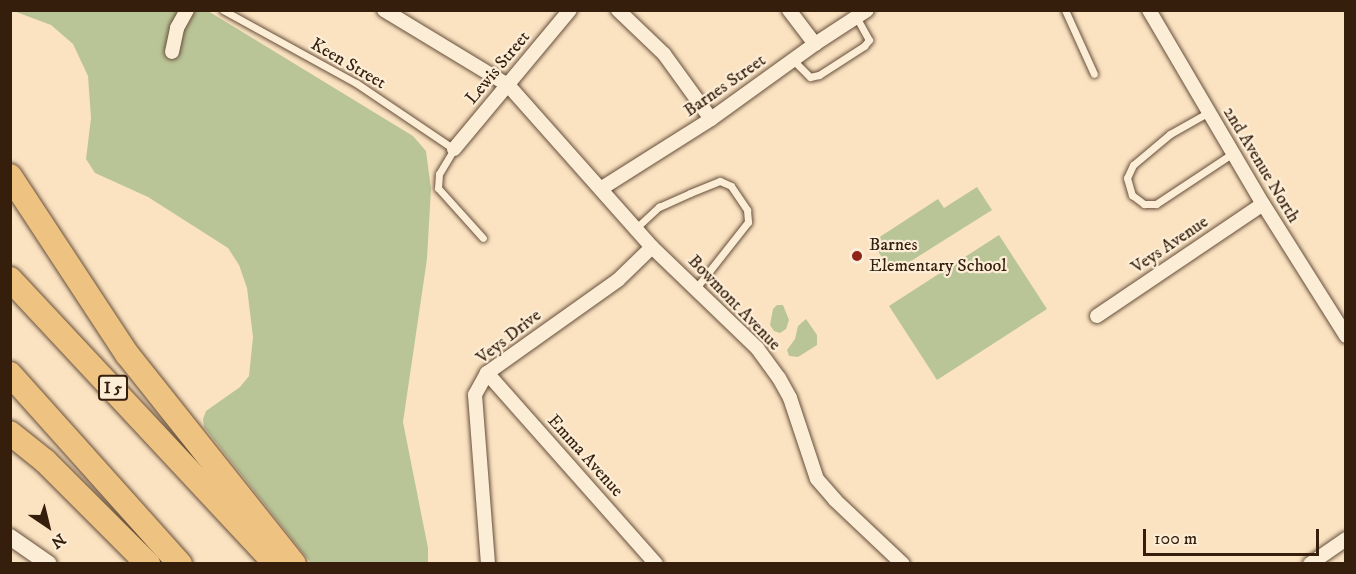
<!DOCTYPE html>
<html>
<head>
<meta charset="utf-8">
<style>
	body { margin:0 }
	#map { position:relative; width:1356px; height:574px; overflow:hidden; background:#fbe3c2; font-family:"IM FELL DW Pica",serif }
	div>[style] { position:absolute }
	.green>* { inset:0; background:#bac597 }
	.roads { filter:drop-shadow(0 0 2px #664f3a) drop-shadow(0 0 2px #664f3a) }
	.service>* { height:7px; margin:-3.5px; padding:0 3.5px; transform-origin:3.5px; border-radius:3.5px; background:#fcedd7 }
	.minor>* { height:14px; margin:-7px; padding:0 7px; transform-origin:7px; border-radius:7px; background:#fcedd7 }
	.tertiary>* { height:16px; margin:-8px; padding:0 8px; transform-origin:8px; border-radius:8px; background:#fcedd7 }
	.motorway>* { height:24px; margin:-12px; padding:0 12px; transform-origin:12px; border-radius:12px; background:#eec281 }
	.dots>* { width:16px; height:16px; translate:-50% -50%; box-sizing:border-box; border:3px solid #fcedd7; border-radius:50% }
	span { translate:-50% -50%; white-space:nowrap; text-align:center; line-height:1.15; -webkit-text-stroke:4.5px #fcedd7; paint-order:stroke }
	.shield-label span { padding:2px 4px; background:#fcedd7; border:2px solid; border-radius:4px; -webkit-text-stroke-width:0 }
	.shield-label { font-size:16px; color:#351e0c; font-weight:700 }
	.street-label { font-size:18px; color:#351e0c }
	.poi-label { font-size:18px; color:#351e0c }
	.left { translate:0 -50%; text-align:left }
	.frame { position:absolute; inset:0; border:12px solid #351e0c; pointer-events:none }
	.north { position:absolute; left:18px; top:496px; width:60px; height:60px; -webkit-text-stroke:4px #fcedd7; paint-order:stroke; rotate:145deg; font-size:16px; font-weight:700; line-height:24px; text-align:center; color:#351e0c }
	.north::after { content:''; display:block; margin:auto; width:21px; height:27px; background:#351e0c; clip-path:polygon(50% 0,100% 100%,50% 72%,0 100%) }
	.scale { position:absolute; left:1143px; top:529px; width:176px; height:27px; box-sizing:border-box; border:3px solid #351e0c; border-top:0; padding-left:8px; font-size:18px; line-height:21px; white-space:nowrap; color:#351e0c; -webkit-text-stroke:4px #fcedd7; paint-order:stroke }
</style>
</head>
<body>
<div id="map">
	<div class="green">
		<div style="clip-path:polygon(11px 10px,208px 11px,413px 136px,426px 151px,431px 189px,427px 259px,403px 422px,428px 548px,428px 563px,311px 563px,204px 427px,203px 419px,206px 411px,240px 387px,249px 376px,253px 337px,247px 288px,239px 265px,228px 248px,148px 197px,95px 173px,86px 159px,91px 118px,88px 76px,73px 44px,51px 25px)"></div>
		<div style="clip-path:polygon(977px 187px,992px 210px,892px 273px,872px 242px,938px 199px,944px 208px)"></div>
		<div style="clip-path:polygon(999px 235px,1047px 309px,937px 380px,889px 306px)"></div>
		<div style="clip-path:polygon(777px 305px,783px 305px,789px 320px,786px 329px,780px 333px,774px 331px,770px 325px,773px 309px)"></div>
		<div style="clip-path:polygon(806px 319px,817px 335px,817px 345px,798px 357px,789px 356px,787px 350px,795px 339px,798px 326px)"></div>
	</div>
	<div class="roads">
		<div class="service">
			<div style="left:223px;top:10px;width:152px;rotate:28.8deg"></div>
			<div style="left:356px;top:83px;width:118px;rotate:34deg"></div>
			<div style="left:454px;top:149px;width:29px;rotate:121deg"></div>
			<div style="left:439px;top:174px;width:14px;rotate:94deg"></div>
			<div style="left:438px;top:188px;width:67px;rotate:48deg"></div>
			<div style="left:1065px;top:10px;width:70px;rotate:65.6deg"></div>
			<div style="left:793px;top:60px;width:24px;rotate:45deg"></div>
			<div style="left:810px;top:77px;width:9px;rotate:-13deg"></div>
			<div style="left:819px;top:75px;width:54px;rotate:-32.8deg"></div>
			<div style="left:864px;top:46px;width:8px;rotate:-50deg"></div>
			<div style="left:869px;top:40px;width:25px;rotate:-119deg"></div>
			<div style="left:1209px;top:112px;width:45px;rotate:150.6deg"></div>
			<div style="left:1170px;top:134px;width:48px;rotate:140deg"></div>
			<div style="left:1133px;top:165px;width:14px;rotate:115deg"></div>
			<div style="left:1127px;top:178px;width:18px;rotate:74deg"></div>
			<div style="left:1132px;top:195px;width:15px;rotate:37deg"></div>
			<div style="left:1144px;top:204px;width:12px"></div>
			<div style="left:1156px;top:204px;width:92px;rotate:-33.5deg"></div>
			<div style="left:635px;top:229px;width:33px;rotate:-43deg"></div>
			<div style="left:659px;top:207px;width:34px;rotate:-24deg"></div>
			<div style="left:690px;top:193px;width:32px;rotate:-22deg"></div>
			<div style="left:720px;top:181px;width:12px;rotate:24deg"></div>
			<div style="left:731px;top:186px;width:29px;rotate:56deg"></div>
			<div style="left:747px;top:210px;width:12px;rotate:85deg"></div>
			<div style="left:748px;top:222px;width:84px;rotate:128.2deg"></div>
		</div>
		<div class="minor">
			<div style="left:384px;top:10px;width:145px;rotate:31.2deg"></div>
			<div style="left:508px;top:85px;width:217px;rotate:48.4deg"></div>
			<div style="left:652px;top:247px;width:47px;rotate:135.9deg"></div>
			<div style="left:618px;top:280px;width:161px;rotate:144.6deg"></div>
			<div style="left:487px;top:373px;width:25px;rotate:119deg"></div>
			<div style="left:475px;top:395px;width:169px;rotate:85.6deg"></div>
			<div style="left:618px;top:10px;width:64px;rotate:43.7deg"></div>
			<div style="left:664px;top:54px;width:80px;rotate:54.1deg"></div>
			<div style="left:789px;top:10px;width:43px;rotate:52.6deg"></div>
			<div style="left:1149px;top:10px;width:225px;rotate:59.6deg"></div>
			<div style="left:1263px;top:204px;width:156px;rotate:57.8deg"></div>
			<div style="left:172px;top:52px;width:25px;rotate:-78deg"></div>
			<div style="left:177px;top:28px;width:21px;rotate:-61deg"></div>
			<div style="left:454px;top:149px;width:181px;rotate:-50.2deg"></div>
			<div style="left:602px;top:188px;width:129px;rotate:-32.3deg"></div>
			<div style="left:711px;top:119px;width:128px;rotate:-35.8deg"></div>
			<div style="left:815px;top:44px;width:62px;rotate:-33.2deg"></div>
			<div style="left:652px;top:247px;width:146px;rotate:43.9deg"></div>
			<div style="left:757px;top:348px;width:37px;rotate:54deg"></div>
			<div style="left:779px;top:378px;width:23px;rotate:61deg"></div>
			<div style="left:790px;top:398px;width:85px;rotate:71.6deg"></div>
			<div style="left:817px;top:479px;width:28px;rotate:49deg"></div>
			<div style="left:835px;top:500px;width:93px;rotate:43.3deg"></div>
			<div style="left:1097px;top:316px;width:200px;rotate:-34deg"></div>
			<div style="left:487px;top:373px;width:255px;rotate:48.5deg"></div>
			<div style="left:1310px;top:564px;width:44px;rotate:-34.8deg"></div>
		</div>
		<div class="tertiary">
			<div style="left:10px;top:537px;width:47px;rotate:34.7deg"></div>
		</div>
		<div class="motorway">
			<div style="left:10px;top:176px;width:213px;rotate:56.7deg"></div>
			<div style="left:127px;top:354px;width:268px;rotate:51.5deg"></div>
			<div style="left:10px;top:279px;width:386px;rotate:47deg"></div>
			<div style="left:10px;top:374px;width:255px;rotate:48.2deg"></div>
			<div style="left:10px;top:433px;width:45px;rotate:38.7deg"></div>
			<div style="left:45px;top:461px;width:146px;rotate:45deg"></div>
		</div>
	</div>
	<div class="dots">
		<div style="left:857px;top:256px;background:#8f2418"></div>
	</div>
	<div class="shield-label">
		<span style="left:113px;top:388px">I 5</span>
	</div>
	<div class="street-label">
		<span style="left:348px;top:64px;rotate:30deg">Keen Street</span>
		<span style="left:498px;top:68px;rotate:-50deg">Lewis Street</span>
		<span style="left:725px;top:86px;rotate:-35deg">Barnes Street</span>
		<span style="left:1261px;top:165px;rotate:59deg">2nd Avenue North</span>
		<span style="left:1170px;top:245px;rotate:-34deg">Veys Avenue</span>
		<span style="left:734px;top:303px;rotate:46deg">Bowmont Avenue</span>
		<span style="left:509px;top:337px;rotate:-38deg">Veys Drive</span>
		<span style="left:585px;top:456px;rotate:48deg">Emma Avenue</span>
	</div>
	<div class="poi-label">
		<span class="left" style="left:869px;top:256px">Barnes<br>Elementary School</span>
	</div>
	<div class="frame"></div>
	<div class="north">N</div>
	<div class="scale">100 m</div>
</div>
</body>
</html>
